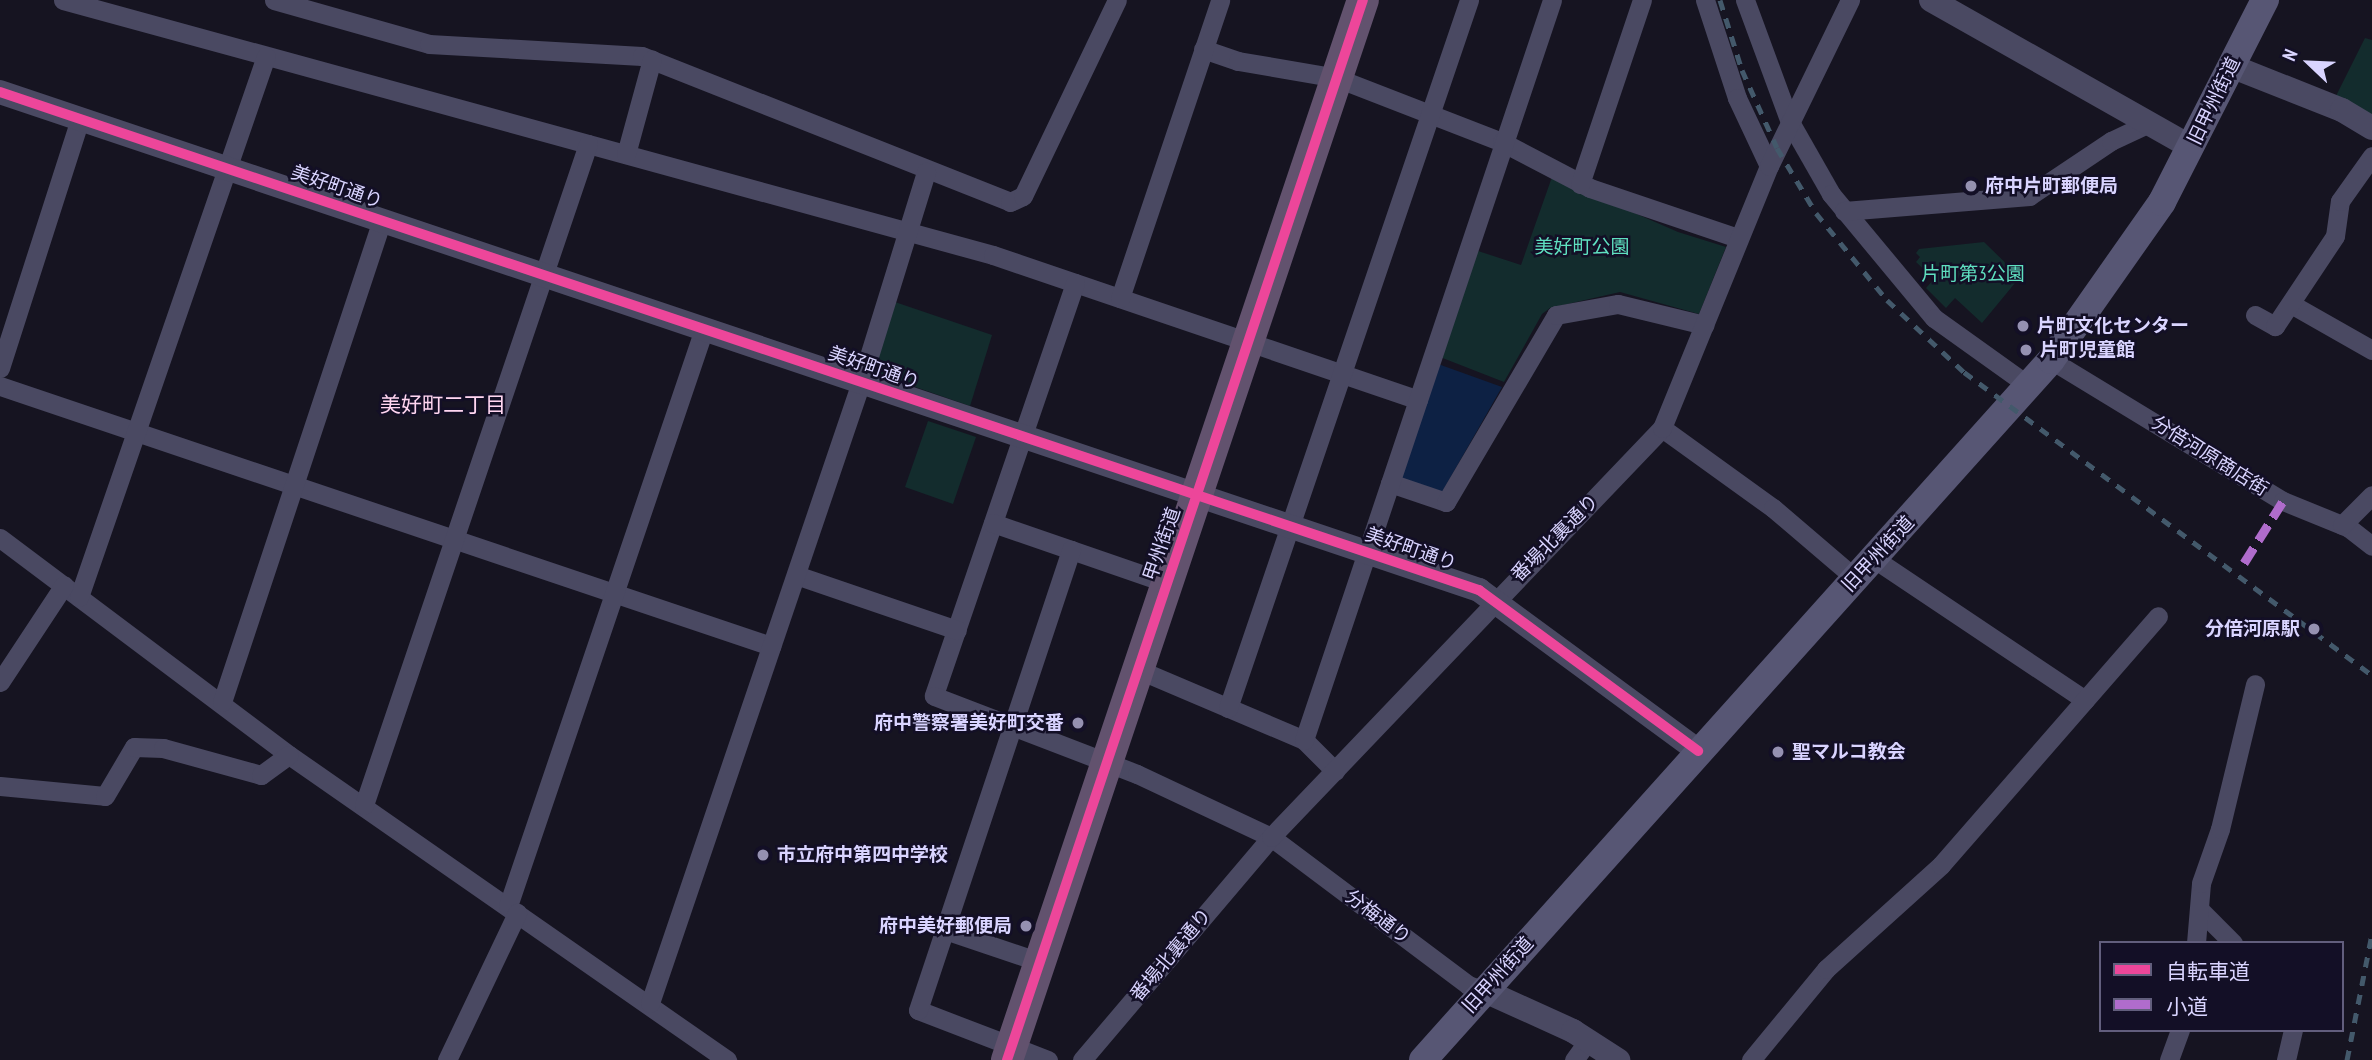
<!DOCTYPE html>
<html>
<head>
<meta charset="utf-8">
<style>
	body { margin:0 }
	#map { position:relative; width:2372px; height:1060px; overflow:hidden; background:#161421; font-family:"PT Sans Narrow","Noto Sans JP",sans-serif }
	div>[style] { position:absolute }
	.green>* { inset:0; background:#132c2d }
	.water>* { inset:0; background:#0d2144 }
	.minor>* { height:19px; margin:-9.5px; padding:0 9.5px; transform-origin:9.5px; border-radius:9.5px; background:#4a4962 }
	.tertiary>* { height:24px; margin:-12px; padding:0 12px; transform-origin:12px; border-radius:12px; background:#4a4962 }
	.secondary>* { height:28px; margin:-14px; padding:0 14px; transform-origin:14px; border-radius:14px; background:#575674 }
	.trunk>* { height:32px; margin:-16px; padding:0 16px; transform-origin:16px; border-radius:16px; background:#62526e }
	.rail>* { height:5px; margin-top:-2.5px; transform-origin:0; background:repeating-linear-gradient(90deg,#43596b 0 10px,transparent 0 19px) }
	.quiet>* { height:9px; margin-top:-4.5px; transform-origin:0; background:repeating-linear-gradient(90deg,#b06ccc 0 18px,transparent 0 27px) }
	.cycleway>* { height:10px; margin:-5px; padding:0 5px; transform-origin:5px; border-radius:5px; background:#ed469a }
	.dots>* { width:19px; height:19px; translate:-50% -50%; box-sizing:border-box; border:4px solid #130f26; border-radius:50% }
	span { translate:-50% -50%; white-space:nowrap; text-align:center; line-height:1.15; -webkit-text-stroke:5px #130f26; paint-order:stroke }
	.street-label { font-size:19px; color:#d9d4ff }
	.poi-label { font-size:19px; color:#d9d4ff; font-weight:700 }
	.left { translate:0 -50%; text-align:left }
	.right { translate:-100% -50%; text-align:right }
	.park-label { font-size:19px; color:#5fe0c0 }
	.neighbourhood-label { font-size:21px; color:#ffd6f0 }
	.legend { position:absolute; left:2099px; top:941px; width:245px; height:91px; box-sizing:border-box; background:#130f26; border:2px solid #625e7d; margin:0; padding:9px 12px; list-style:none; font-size:21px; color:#d9d4ff }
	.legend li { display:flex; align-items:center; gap:14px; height:35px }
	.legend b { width:35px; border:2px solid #625e7d }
	.north { position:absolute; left:2274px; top:28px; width:70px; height:70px; -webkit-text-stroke:5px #130f26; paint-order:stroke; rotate:293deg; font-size:19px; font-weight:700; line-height:28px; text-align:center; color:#d9d4ff }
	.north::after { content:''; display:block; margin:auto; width:24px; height:32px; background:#d9d4ff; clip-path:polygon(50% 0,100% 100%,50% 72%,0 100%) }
</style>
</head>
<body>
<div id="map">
	<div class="green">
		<div style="clip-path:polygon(2365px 38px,2372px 40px,2372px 122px,2334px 100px)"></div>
		<div style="clip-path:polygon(1552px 177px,1678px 232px,1726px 247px,1699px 314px,1620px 292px,1550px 308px,1542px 314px,1504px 382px,1440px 357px,1475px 250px,1521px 265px)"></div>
		<div style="clip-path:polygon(1984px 242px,2020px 277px,1982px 323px,1955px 298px,1946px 308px,1926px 288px,1934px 279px,1916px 262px,1920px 257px,1916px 253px,1919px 249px)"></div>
		<div style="clip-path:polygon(895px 302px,992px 335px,970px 406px,878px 374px,873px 367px)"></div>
		<div style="clip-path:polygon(928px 421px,976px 437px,953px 504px,905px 487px)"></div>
	</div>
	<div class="water">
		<div style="clip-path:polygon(1438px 364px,1502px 387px,1441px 494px,1399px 479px)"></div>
	</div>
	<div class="minor">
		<div style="left:63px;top:0;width:964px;rotate:15.33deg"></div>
		<div style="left:993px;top:255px;width:449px;rotate:18.8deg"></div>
		<div style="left:274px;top:0;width:161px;rotate:15.8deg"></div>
		<div style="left:429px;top:44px;width:213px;rotate:3.2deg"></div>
		<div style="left:642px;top:56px;width:396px;rotate:21.6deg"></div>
		<div style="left:1010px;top:202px;width:14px;rotate:-25deg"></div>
		<div style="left:1023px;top:196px;width:217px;rotate:-64.4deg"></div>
		<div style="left:1705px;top:0;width:103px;rotate:71.9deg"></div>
		<div style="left:1737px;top:98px;width:75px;rotate:64.8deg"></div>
		<div style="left:1745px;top:0;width:130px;rotate:69.8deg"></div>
		<div style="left:1790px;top:122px;width:83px;rotate:60.3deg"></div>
		<div style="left:1831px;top:194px;width:161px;rotate:50.3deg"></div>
		<div style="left:1934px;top:318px;width:117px;rotate:35.6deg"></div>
		<div style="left:1203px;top:49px;width:37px;rotate:19deg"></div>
		<div style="left:1238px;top:61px;width:100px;rotate:9.7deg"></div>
		<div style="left:1337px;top:78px;width:177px;rotate:21.2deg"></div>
		<div style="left:1502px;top:142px;width:99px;rotate:27.6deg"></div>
		<div style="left:1590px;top:188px;width:156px;rotate:18.7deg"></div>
		<div style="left:626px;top:154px;width:98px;rotate:-74.7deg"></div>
		<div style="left:1580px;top:184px;width:194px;rotate:-71.4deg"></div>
		<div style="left:1844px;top:211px;width:186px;rotate:-4.6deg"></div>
		<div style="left:2029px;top:196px;width:99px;rotate:-33.9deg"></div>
		<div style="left:2111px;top:141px;width:42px;rotate:-25.3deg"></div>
		<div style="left:1075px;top:283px;width:436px;rotate:108.9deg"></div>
		<div style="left:934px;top:696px;width:217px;rotate:21deg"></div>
		<div style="left:1137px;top:774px;width:148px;rotate:25.2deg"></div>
		<div style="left:1271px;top:837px;width:246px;rotate:36.9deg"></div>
		<div style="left:1468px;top:985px;width:18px;rotate:19deg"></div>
		<div style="left:1120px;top:298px;width:314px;rotate:-71.4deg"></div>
		<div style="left:2291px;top:304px;width:93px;rotate:29.6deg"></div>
		<div style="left:2255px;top:315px;width:23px;rotate:29deg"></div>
		<div style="left:2275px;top:326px;width:108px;rotate:-56.3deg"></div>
		<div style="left:2335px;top:236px;width:35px;rotate:-82deg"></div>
		<div style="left:2340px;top:201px;width:55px;rotate:-54.6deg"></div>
		<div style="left:2051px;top:360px;width:271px;rotate:31.3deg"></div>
		<div style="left:2283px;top:501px;width:71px;rotate:22.2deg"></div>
		<div style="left:2349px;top:528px;width:29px;rotate:38deg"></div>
		<div style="left:0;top:368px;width:262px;rotate:-72.2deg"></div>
		<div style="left:0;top:386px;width:814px;rotate:18.64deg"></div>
		<div style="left:1662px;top:428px;width:137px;rotate:35.8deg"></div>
		<div style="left:1773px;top:508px;width:108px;rotate:40.5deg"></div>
		<div style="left:1390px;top:483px;width:59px;rotate:18.7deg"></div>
		<div style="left:1446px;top:502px;width:217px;rotate:-59.5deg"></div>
		<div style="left:1556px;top:315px;width:63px;rotate:-10.1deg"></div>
		<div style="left:1618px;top:304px;width:89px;rotate:13.6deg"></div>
		<div style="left:993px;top:523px;width:184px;rotate:19deg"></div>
		<div style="left:2342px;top:525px;width:42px;rotate:-45deg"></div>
		<div style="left:0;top:538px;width:361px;rotate:36.9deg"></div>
		<div style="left:289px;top:755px;width:534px;rotate:34.85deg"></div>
		<div style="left:1873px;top:558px;width:255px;rotate:33.8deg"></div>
		<div style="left:796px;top:575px;width:170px;rotate:18.9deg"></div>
		<div style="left:79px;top:597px;width:572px;rotate:-70.93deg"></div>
		<div style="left:1137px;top:669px;width:181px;rotate:23deg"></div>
		<div style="left:1304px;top:740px;width:44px;rotate:45deg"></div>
		<div style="left:0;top:682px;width:116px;rotate:-56.6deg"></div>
		<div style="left:222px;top:702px;width:508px;rotate:-71.64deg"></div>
		<div style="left:1228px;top:708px;width:748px;rotate:-71.2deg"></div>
		<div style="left:1304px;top:740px;width:780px;rotate:-71.47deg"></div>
		<div style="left:0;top:786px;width:105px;rotate:5.4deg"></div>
		<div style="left:105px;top:796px;width:57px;rotate:-59.4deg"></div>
		<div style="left:134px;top:747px;width:29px;rotate:2deg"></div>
		<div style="left:163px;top:748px;width:102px;rotate:15.4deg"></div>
		<div style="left:261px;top:775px;width:34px;rotate:-36deg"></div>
		<div style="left:364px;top:805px;width:698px;rotate:-71.28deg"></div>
		<div style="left:508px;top:906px;width:609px;rotate:-71.24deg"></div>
		<div style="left:2202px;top:912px;width:44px;rotate:45deg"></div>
		<div style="left:945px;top:930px;width:100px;rotate:18.6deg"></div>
		<div style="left:2196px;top:943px;width:60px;rotate:-85.2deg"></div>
		<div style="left:2201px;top:883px;width:57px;rotate:-70.6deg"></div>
		<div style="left:2220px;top:829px;width:149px;rotate:-76.4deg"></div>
		<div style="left:650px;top:1003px;width:656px;rotate:-71.23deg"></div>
		<div style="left:861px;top:382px;width:220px;rotate:-72.8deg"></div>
		<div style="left:447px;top:1060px;width:163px;rotate:-64.5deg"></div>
		<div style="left:1048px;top:1060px;width:139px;rotate:-159deg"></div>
		<div style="left:918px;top:1010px;width:485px;rotate:-71.6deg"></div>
		<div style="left:1082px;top:1060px;width:292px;rotate:-49.7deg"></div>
		<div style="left:1271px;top:837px;width:566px;rotate:-46.29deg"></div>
		<div style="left:1662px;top:428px;width:283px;rotate:-67.8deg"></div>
		<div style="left:1769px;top:166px;width:185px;rotate:-64deg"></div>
		<div style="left:1574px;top:1060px;width:24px;rotate:-54deg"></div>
		<div style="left:1751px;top:1060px;width:118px;rotate:-50.5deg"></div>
		<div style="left:1826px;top:969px;width:155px;rotate:-42.1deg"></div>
		<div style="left:1941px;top:865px;width:330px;rotate:-48.9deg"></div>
		<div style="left:2169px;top:1060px;width:32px;rotate:-70deg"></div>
		<div style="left:2286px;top:1060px;width:31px;rotate:-77deg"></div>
	</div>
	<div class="tertiary">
		<div style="left:1931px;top:0;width:299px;rotate:29.5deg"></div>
		<div style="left:2231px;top:66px;width:119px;rotate:21.6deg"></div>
		<div style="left:2342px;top:110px;width:35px;rotate:31deg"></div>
		<div style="left:0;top:92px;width:1561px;rotate:18.61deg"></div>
		<div style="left:1479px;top:590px;width:272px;rotate:36.3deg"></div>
		<div style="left:1485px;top:991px;width:97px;rotate:24.4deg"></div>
		<div style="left:1573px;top:1031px;width:54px;rotate:32.8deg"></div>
	</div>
	<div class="secondary">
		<div style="left:1423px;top:1060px;width:940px;rotate:-48.1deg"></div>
		<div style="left:2051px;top:360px;width:193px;rotate:-54.9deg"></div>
		<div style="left:2162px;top:202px;width:227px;rotate:-63deg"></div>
	</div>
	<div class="trunk">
		<div style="left:1007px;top:1060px;width:1118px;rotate:-71.44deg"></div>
	</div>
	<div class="rail">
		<div style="left:1720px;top:0;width:73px;rotate:72.6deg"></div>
		<div style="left:1742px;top:70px;width:85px;rotate:65.8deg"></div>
		<div style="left:1777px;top:148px;width:76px;rotate:59deg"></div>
		<div style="left:1816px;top:213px;width:112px;rotate:50.8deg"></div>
		<div style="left:1887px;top:300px;width:105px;rotate:43.1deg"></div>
		<div style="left:1964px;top:372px;width:508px;rotate:36.6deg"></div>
		<div style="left:2347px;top:1060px;width:128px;rotate:-78.8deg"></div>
	</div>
	<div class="quiet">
		<div style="left:2244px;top:563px;width:73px;rotate:-57.8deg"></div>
	</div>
	<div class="cycleway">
		<div style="left:0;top:92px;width:1561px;rotate:18.61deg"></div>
		<div style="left:1479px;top:590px;width:272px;rotate:36.3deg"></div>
		<div style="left:1007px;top:1060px;width:1118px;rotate:-71.44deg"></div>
	</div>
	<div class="dots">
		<div style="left:1971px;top:186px;background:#9591b1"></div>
		<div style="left:2023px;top:326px;background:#9591b1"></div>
		<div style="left:2026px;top:350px;background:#9591b1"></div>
		<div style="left:2314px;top:629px;background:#9591b1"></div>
		<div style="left:1078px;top:723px;background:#9591b1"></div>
		<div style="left:1778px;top:752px;background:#9591b1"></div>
		<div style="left:763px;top:855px;background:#9591b1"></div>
		<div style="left:1026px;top:926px;background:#9591b1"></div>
	</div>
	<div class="street-label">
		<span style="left:2214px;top:101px;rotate:-64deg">旧甲州街道</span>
		<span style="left:337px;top:187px;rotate:19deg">美好町通り</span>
		<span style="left:874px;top:368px;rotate:19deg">美好町通り</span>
		<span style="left:2210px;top:456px;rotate:32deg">分倍河原商店街</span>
		<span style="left:1555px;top:538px;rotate:-45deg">番場北裏通り</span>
		<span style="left:1162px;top:544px;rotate:-71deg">甲州街道</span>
		<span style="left:1411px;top:549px;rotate:19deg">美好町通り</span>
		<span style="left:1878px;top:554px;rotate:-47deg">旧甲州街道</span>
		<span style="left:1378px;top:917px;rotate:37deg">分梅通り</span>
		<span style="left:1171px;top:955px;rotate:-50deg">番場北裏通り</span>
		<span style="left:1498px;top:975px;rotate:-48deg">旧甲州街道</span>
	</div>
	<div class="poi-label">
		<span class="left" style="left:1985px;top:186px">府中片町郵便局</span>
		<span class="left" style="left:2037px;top:326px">片町文化センター</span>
		<span class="left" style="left:2040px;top:350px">片町児童館</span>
		<span class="right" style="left:2300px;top:629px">分倍河原駅</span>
		<span class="right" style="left:1064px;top:723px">府中警察署美好町交番</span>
		<span class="left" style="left:1792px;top:752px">聖マルコ教会</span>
		<span class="left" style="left:777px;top:855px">市立府中第四中学校</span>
		<span class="right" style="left:1012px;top:926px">府中美好郵便局</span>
	</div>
	<div class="park-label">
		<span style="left:1582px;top:247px">美好町公園</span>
		<span style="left:1973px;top:274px">片町第3公園</span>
	</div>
	<div class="neighbourhood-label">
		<span style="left:443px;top:405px">美好町二丁目</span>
	</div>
	<ul class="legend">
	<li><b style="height:9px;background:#ed469a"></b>自転車道</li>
	<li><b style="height:9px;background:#b06ccc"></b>小道</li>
	</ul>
	<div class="north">N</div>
</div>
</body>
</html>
